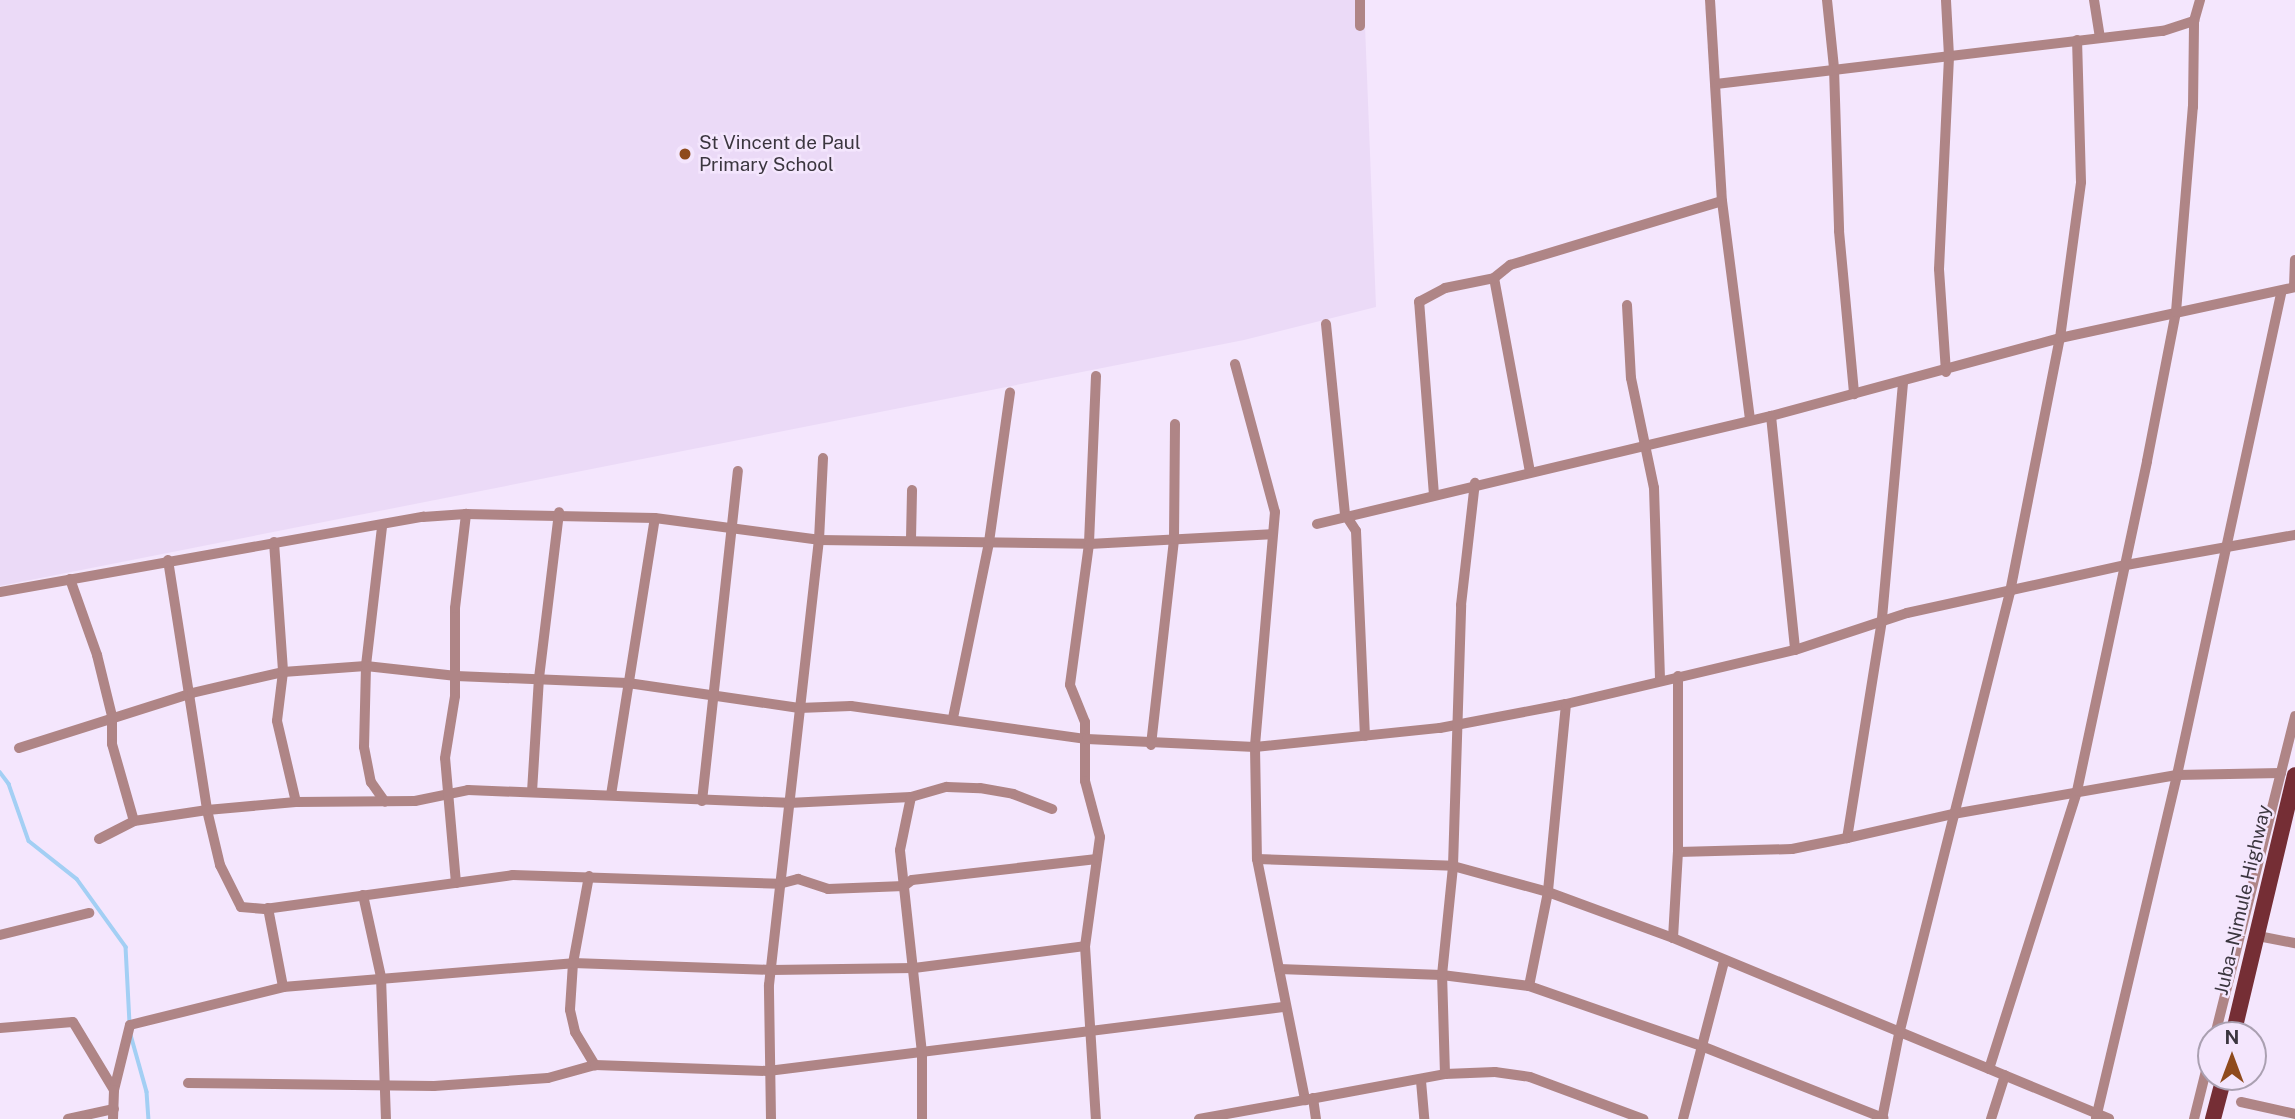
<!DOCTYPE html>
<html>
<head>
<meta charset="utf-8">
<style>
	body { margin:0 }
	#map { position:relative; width:2295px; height:1119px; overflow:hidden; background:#f4e6fd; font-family:"Public Sans",sans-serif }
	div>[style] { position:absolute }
	.built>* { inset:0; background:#ebdaf7 }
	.stream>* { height:3.5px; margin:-1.75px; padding:0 1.75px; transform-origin:1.75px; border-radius:1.75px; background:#a3cff4 }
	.street>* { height:10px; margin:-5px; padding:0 5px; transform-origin:5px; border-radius:5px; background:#af8586 }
	.primary>* { height:16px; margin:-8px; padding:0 8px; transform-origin:8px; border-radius:8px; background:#752e35 }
	.dots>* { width:19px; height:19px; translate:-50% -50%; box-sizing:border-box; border:4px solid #f4e6fd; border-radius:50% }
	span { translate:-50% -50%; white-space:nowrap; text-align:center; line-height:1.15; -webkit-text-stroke:5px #f4e6fd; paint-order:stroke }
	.poi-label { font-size:19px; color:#3b363f }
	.left { translate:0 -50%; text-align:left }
	.street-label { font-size:19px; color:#3b363f }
	.north { position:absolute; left:2197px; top:1021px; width:70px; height:70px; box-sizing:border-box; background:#f4e6fd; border:2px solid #aaa0b1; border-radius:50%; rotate:0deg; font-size:19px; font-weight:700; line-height:28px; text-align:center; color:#3b363f }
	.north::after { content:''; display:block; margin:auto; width:24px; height:32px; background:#8f4b1d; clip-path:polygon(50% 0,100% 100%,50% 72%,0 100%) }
</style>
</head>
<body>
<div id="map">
	<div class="built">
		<div style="clip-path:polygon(0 0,1364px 0,1376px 307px,1244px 340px,0 586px)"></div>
	</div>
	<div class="stream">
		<div style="left:0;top:772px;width:15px;rotate:53deg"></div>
		<div style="left:9px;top:784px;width:60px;rotate:70.7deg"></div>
		<div style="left:29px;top:841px;width:61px;rotate:38.4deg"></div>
		<div style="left:77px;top:879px;width:84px;rotate:54.2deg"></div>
		<div style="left:126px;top:947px;width:77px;rotate:87deg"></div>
		<div style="left:131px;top:1035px;width:59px;rotate:74.3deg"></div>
		<div style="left:147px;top:1092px;width:27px;rotate:86deg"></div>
	</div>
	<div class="street">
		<div style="left:1360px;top:0;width:26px;rotate:90deg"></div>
		<div style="left:1710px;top:0;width:201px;rotate:86.6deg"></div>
		<div style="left:1722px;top:201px;width:221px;rotate:82.7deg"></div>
		<div style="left:1827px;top:0;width:68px;rotate:84.1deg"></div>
		<div style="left:1834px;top:68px;width:163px;rotate:88.2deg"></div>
		<div style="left:1839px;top:231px;width:164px;rotate:84.7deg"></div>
		<div style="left:2094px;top:0;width:37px;rotate:81deg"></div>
		<div style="left:1716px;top:84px;width:450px;rotate:-6.8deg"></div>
		<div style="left:2163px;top:31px;width:33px;rotate:-18deg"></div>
		<div style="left:2194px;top:21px;width:22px;rotate:-74deg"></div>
		<div style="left:2294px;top:287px;width:27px;rotate:-88deg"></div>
		<div style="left:1627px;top:305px;width:73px;rotate:86.9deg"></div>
		<div style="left:1631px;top:378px;width:112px;rotate:78.2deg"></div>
		<div style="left:1654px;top:488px;width:192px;rotate:88.2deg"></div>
		<div style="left:1326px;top:324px;width:191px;rotate:84.3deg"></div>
		<div style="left:1345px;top:514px;width:20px;rotate:57deg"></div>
		<div style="left:1356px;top:531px;width:205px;rotate:87.5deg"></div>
		<div style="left:1235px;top:364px;width:153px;rotate:74.9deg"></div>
		<div style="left:1275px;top:512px;width:236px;rotate:94.9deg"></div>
		<div style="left:1255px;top:747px;width:112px;rotate:89deg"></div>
		<div style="left:1257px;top:859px;width:246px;rotate:78.7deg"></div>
		<div style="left:1305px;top:1100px;width:142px;rotate:-10.5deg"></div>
		<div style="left:1445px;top:1074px;width:50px;rotate:-2.3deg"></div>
		<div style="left:1495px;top:1072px;width:35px;rotate:8deg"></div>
		<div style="left:1530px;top:1077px;width:121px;rotate:20.4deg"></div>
		<div style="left:1946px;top:372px;width:103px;rotate:-93.9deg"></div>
		<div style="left:1939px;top:269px;width:213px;rotate:-87.3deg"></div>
		<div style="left:1949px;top:56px;width:56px;rotate:-93.1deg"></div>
		<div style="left:1096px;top:376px;width:168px;rotate:92.4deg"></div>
		<div style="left:1089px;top:544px;width:142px;rotate:97.7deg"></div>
		<div style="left:1070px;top:685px;width:40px;rotate:68deg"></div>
		<div style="left:1085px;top:722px;width:59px;rotate:90deg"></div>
		<div style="left:1085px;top:781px;width:58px;rotate:75deg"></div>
		<div style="left:1100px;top:837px;width:110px;rotate:97.8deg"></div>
		<div style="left:1085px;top:946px;width:173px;rotate:86.4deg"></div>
		<div style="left:1903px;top:383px;width:238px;rotate:95.1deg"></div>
		<div style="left:1882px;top:620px;width:221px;rotate:99.1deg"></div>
		<div style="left:1847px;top:838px;width:109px;rotate:-12.8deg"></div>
		<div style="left:1953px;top:814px;width:227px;rotate:-9.9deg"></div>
		<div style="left:2177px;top:775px;width:104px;rotate:-1.1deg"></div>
		<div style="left:1771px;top:416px;width:235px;rotate:84.1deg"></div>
		<div style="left:1530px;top:472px;width:197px;rotate:-100.5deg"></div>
		<div style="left:1494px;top:278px;width:21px;rotate:-39deg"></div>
		<div style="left:1510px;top:265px;width:221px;rotate:-16.8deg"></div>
		<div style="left:1434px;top:495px;width:194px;rotate:-94.4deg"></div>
		<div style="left:1419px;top:302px;width:30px;rotate:-28deg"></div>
		<div style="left:1445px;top:288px;width:50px;rotate:-11.5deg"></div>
		<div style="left:1317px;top:524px;width:467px;rotate:-13.4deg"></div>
		<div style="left:1771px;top:416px;width:299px;rotate:-15.1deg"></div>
		<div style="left:2060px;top:338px;width:240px;rotate:-12.2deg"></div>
		<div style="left:382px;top:527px;width:140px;rotate:96.6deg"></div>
		<div style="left:366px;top:666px;width:81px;rotate:91.4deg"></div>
		<div style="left:364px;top:747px;width:36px;rotate:79deg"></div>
		<div style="left:371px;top:782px;width:24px;rotate:55deg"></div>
		<div style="left:911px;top:539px;width:49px;rotate:-88.8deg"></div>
		<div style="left:274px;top:542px;width:130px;rotate:86deg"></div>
		<div style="left:283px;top:672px;width:49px;rotate:97deg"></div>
		<div style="left:277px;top:721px;width:83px;rotate:76.8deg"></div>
		<div style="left:168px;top:560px;width:253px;rotate:81.1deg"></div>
		<div style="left:207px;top:810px;width:57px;rotate:76.7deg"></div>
		<div style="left:220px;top:865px;width:47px;rotate:63.4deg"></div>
		<div style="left:241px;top:907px;width:24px;rotate:5deg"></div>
		<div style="left:265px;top:909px;width:250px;rotate:-7.8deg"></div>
		<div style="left:513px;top:875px;width:266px;rotate:1.9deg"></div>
		<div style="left:779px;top:884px;width:20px;rotate:-15deg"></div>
		<div style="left:798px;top:879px;width:32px;rotate:18deg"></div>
		<div style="left:828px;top:889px;width:76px;rotate:-2.3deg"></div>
		<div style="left:904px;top:886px;width:10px;rotate:-37deg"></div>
		<div style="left:912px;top:880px;width:186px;rotate:-6.5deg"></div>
		<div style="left:70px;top:579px;width:81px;rotate:70.4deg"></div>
		<div style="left:97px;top:655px;width:63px;rotate:76.2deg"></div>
		<div style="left:112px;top:716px;width:28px;rotate:90deg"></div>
		<div style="left:112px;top:744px;width:80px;rotate:74.1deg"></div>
		<div style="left:0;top:592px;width:430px;rotate:-10.1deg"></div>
		<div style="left:423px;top:517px;width:43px;rotate:-4deg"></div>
		<div style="left:466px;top:514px;width:189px;rotate:1.2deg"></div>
		<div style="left:655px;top:518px;width:165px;rotate:7.6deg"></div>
		<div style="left:819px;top:540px;width:270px;rotate:0.8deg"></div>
		<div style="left:1089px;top:544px;width:182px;rotate:-3.1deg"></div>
		<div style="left:1566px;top:704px;width:189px;rotate:95.5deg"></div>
		<div style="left:1548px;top:892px;width:96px;rotate:101.4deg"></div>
		<div style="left:1529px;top:986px;width:185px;rotate:19.2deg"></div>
		<div style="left:1704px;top:1047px;width:193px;rotate:21.6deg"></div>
		<div style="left:953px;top:718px;width:180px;rotate:-78.4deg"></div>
		<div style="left:989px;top:542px;width:151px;rotate:-82deg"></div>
		<div style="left:1151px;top:745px;width:207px;rotate:-83.6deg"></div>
		<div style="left:1174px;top:539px;width:115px;rotate:-89.5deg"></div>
		<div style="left:19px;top:748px;width:182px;rotate:-17.6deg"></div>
		<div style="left:192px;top:693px;width:93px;rotate:-13deg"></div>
		<div style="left:283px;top:672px;width:83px;rotate:-4.1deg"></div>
		<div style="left:366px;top:666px;width:91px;rotate:6.3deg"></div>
		<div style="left:456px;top:676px;width:172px;rotate:2.3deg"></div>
		<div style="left:628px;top:683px;width:173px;rotate:8.3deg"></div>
		<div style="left:799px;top:708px;width:52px;rotate:-2.2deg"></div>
		<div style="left:851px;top:706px;width:238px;rotate:8deg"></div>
		<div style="left:1087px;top:739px;width:168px;rotate:2.7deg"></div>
		<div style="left:1255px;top:747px;width:186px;rotate:-5.9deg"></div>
		<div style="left:1440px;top:728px;width:128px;rotate:-10.8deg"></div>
		<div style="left:1566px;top:704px;width:235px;rotate:-13.3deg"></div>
		<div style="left:1795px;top:650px;width:118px;rotate:-18.3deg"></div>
		<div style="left:1907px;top:613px;width:224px;rotate:-12.4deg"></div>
		<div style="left:2126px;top:565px;width:172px;rotate:-10.1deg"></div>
		<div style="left:532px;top:792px;width:114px;rotate:-86.5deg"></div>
		<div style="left:539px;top:678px;width:167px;rotate:-83.1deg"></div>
		<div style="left:611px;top:795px;width:280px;rotate:-81deg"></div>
		<div style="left:702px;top:801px;width:332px;rotate:-83.8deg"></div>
		<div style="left:99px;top:839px;width:39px;rotate:-27deg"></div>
		<div style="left:134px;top:821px;width:74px;rotate:-8.6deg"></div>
		<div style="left:207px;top:810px;width:89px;rotate:-5.1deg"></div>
		<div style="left:296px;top:802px;width:119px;rotate:-0.5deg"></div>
		<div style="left:415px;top:801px;width:54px;rotate:-11.7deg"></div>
		<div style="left:468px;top:790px;width:320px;rotate:2.3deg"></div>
		<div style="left:788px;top:803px;width:123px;rotate:-2.8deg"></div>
		<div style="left:1678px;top:852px;width:114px;rotate:-1.5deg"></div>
		<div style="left:1792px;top:849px;width:56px;rotate:-11.3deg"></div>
		<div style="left:1257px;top:859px;width:196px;rotate:2deg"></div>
		<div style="left:1453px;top:866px;width:98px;rotate:15.3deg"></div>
		<div style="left:1548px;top:892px;width:133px;rotate:20.2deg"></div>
		<div style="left:1673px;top:938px;width:472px;rotate:22.5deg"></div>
		<div style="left:589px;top:876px;width:88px;rotate:100.4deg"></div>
		<div style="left:573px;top:963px;width:47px;rotate:93.7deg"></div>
		<div style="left:570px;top:1010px;width:23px;rotate:77deg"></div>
		<div style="left:575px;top:1032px;width:39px;rotate:59deg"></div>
		<div style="left:456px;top:883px;width:125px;rotate:-95deg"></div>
		<div style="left:445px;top:758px;width:63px;rotate:-80.8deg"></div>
		<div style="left:455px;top:696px;width:88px;rotate:-90deg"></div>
		<div style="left:455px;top:608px;width:95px;rotate:-83.3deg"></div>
		<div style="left:363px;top:895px;width:84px;rotate:77.6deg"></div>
		<div style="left:381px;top:977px;width:142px;rotate:88deg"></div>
		<div style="left:268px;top:908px;width:80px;rotate:79.2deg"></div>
		<div style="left:0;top:935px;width:92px;rotate:-13.9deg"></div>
		<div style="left:2258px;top:936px;width:38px;rotate:11deg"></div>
		<div style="left:1673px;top:938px;width:86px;rotate:-86.7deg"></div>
		<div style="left:1678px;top:852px;width:176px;rotate:-90deg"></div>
		<div style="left:1279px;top:969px;width:163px;rotate:2.1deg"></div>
		<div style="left:1442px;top:975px;width:88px;rotate:7.2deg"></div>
		<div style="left:0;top:1028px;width:73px;rotate:-4.7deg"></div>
		<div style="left:73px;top:1022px;width:79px;rotate:58.9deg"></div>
		<div style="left:114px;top:1090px;width:67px;rotate:-76.2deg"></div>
		<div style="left:130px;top:1025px;width:158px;rotate:-13.9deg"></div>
		<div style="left:283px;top:987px;width:291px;rotate:-4.7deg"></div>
		<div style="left:573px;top:963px;width:198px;rotate:2deg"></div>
		<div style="left:771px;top:970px;width:143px;rotate:-0.8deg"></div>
		<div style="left:914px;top:968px;width:172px;rotate:-7.3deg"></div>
		<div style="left:2215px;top:1035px;width:329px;rotate:-75.9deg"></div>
		<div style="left:1989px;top:1069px;width:292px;rotate:-72.4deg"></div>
		<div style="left:2077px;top:791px;width:337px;rotate:-78deg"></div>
		<div style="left:2147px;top:461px;width:152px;rotate:-79deg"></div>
		<div style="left:2176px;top:312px;width:206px;rotate:-85.3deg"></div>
		<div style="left:2193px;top:107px;width:86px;rotate:-89.3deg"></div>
		<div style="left:1445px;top:1074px;width:99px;rotate:-91.7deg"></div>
		<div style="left:1442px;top:975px;width:110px;rotate:-84.2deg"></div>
		<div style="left:1453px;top:866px;width:261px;rotate:-88.2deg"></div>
		<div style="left:1461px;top:605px;width:123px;rotate:-83.5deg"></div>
		<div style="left:1421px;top:1081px;width:38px;rotate:85deg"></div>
		<div style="left:188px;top:1083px;width:246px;rotate:0.7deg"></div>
		<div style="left:434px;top:1086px;width:114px;rotate:-4deg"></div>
		<div style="left:548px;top:1078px;width:49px;rotate:-15.5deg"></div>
		<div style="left:595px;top:1065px;width:173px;rotate:2deg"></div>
		<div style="left:768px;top:1071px;width:519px;rotate:-7.08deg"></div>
		<div style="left:1313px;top:1098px;width:21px;rotate:82deg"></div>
		<div style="left:2241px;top:1102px;width:55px;rotate:12.5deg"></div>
		<div style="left:2096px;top:1118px;width:352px;rotate:-76.7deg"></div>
		<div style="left:2177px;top:775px;width:495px;rotate:-77.8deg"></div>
		<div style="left:68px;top:1119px;width:47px;rotate:-12.3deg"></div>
		<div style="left:113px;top:1119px;width:29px;rotate:-88deg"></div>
		<div style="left:771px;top:1119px;width:134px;rotate:-90.9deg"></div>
		<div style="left:769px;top:985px;width:448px;rotate:-83.6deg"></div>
		<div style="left:819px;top:540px;width:82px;rotate:-87.2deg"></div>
		<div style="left:922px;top:1119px;width:66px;rotate:-90deg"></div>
		<div style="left:922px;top:1053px;width:204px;rotate:-96.2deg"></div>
		<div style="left:900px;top:850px;width:54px;rotate:-78.3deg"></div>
		<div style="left:911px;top:797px;width:37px;rotate:-16deg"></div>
		<div style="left:947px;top:787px;width:33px;rotate:2deg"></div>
		<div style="left:980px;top:788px;width:34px;rotate:10deg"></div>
		<div style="left:1013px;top:794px;width:42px;rotate:21deg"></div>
		<div style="left:1199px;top:1119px;width:108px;rotate:-10.2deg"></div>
		<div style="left:1683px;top:1119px;width:162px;rotate:-75.4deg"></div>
		<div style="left:1882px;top:1119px;width:87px;rotate:-78.7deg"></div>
		<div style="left:1899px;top:1034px;width:456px;rotate:-75.9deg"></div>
		<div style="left:2010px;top:592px;width:259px;rotate:-78.9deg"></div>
		<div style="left:2060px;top:338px;width:157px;rotate:-82.3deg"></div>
		<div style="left:2081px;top:182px;width:142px;rotate:-91.6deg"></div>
		<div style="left:1991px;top:1119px;width:46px;rotate:-72.3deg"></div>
		<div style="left:2194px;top:1119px;width:70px;rotate:-76deg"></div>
	</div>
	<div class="primary">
		<div style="left:2233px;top:1035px;width:267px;rotate:-76.6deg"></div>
		<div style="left:2213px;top:1119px;width:43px;rotate:-75.3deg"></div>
	</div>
	<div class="dots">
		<div style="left:685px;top:154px;background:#8f4b1d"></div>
	</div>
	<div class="poi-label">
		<span class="left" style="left:699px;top:154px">St Vincent de Paul<br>Primary School</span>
	</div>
	<div class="street-label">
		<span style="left:2243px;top:900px;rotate:-77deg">Juba–Nimule Highway</span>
	</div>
	<div class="north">N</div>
</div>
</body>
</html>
